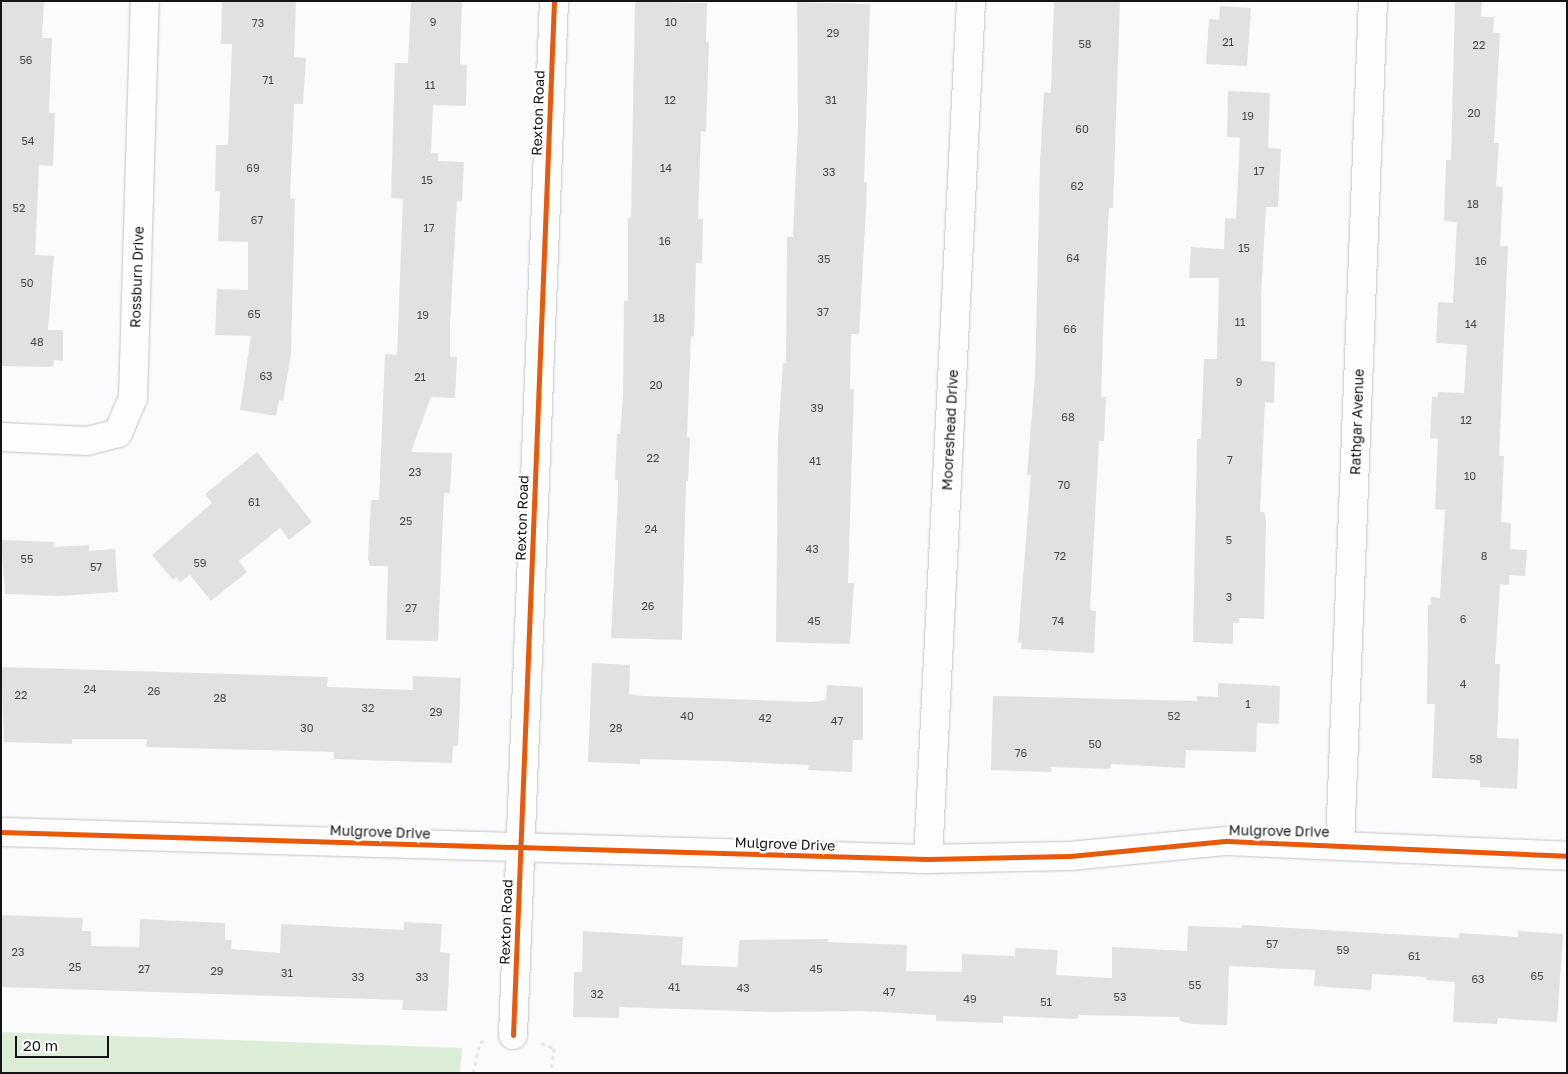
<!DOCTYPE html>
<html>
<head>
<meta charset="utf-8">
<style>
	body { margin:0 }
	#map { position:relative; width:1568px; height:1074px; overflow:hidden; background:#fbfafd; font-family:"Golos Text",sans-serif }
	div>[style] { position:absolute }
	.green>* { inset:0; background:#dceed7 }
	.building>* { inset:0; background:#e2e0e2 }
	.path>* { height:3px; margin-top:-1.5px; transform-origin:0; background:repeating-linear-gradient(90deg,#e5e5e5 0 4px,transparent 0 8px) }
	.roads { filter:drop-shadow(0 0 1px #c3c3c6) drop-shadow(0 0 1px #c3c3c6) }
	.minor>* { height:28px; margin:-14px; padding:0 14px; transform-origin:14px; border-radius:14px; background:#fefeff }
	.cycleway>* { height:5px; margin:-2.5px; padding:0 2.5px; transform-origin:2.5px; border-radius:2.5px; background:#e8590c }
	span { translate:-50% -50%; white-space:nowrap; text-align:center; line-height:1.15; -webkit-text-stroke:5px #fff; paint-order:stroke }
	.number-label { font-size:11px; color:#48474a }
	.number-label span { -webkit-text-stroke-width:0 }
	.street-label { font-size:14px; color:#151418 }
	.frame { position:absolute; inset:0; border:2px solid #151418; pointer-events:none }
	.scale { position:absolute; left:15px; top:1036px; width:94px; height:22px; box-sizing:border-box; border:2px solid #151418; border-top:0; padding-left:6px; font-size:15px; line-height:18px; white-space:nowrap; color:#151418; -webkit-text-stroke:4px #fff; paint-order:stroke }
</style>
</head>
<body>
<div id="map">
	<div class="green">
		<div style="clip-path:polygon(1px 1032px,462px 1048px,460px 1073px,1px 1073px)"></div>
	</div>
	<div class="building">
		<div style="clip-path:polygon(1px 1px,44px 1px,42px 38px,52px 38px,49px 113px,55px 113px,53px 166px,39px 165px,35px 255px,54px 256px,48px 330px,63px 330px,63px 361px,54px 360px,53px 367px,1px 366px)"></div>
		<div style="clip-path:polygon(222px 1px,296px 1px,294px 57px,306px 58px,303px 104px,294px 104px,290px 198px,295px 199px,291px 354px,283px 401px,279px 400px,276px 416px,240px 410px,251px 336px,215px 335px,217px 289px,248px 290px,248px 242px,218px 241px,220px 191px,215px 191px,216px 145px,228px 145px,232px 44px,221px 44px)"></div>
		<div style="clip-path:polygon(411px 1px,462px 1px,460px 64px,467px 65px,466px 106px,433px 105px,431px 153px,438px 153px,438px 161px,464px 162px,462px 201px,457px 201px,450px 324px,450px 357px,457px 357px,455px 398px,431px 397px,411px 452px,452px 453px,450px 493px,444px 493px,438px 641px,386px 640px,388px 566px,370px 566px,368px 559px,371px 500px,379px 500px,385px 354px,397px 355px,403px 199px,391px 198px,395px 63px,408px 63px)"></div>
		<div style="clip-path:polygon(635px 1px,707px 3px,706px 42px,709px 42px,706px 132px,701px 131px,698px 219px,703px 219px,702px 263px,696px 263px,694px 337px,691px 336px,687px 437px,690px 438px,688px 481px,686px 481px,682px 640px,611px 638px,618px 494px,618px 480px,615px 480px,617px 434px,620px 434px,623px 396px,624px 301px,628px 301px,628px 218px,631px 218px)"></div>
		<div style="clip-path:polygon(1054px 1px,1120px 1px,1113px 208px,1109px 208px,1104px 307px,1101px 397px,1106px 397px,1104px 441px,1099px 441px,1090px 610px,1096px 611px,1094px 653px,1021px 649px,1022px 643px,1018px 642px,1031px 475px,1027px 475px,1035px 376px,1040px 163px,1044px 92px,1050px 93px,1051px 89px)"></div>
		<div style="clip-path:polygon(1455px 1px,1482px 1px,1481px 17px,1494px 17px,1493px 33px,1500px 33px,1494px 143px,1499px 143px,1496px 186px,1503px 187px,1500px 246px,1508px 246px,1499px 456px,1504px 456px,1501px 522px,1511px 523px,1510px 549px,1527px 550px,1525px 576px,1509px 575px,1509px 585px,1500px 584px,1495px 664px,1500px 664px,1497px 738px,1519px 739px,1517px 789px,1480px 787px,1480px 780px,1432px 778px,1435px 704px,1427px 704px,1428px 605px,1431px 605px,1431px 597px,1440px 598px,1445px 510px,1435px 509px,1438px 439px,1430px 438px,1432px 397px,1438px 397px,1438px 392px,1464px 393px,1467px 345px,1436px 343px,1438px 302px,1453px 303px,1457px 222px,1444px 221px,1446px 160px,1451px 160px)"></div>
		<div style="clip-path:polygon(797px 2px,870px 4px,864px 182px,867px 183px,866px 210px,859px 334px,851px 334px,850px 389px,854px 389px,848px 583px,854px 583px,850px 644px,776px 642px,778px 438px,783px 363px,786px 363px,787px 237px,793px 237px,798px 123px)"></div>
		<div style="clip-path:polygon(1220px 6px,1251px 8px,1247px 66px,1206px 64px,1209px 19px,1219px 20px)"></div>
		<div style="clip-path:polygon(1228px 91px,1270px 93px,1268px 148px,1281px 149px,1278px 207px,1266px 207px,1261px 295px,1261px 361px,1275px 362px,1274px 403px,1265px 402px,1260px 512px,1264px 512px,1266px 519px,1264px 619px,1239px 618px,1239px 623px,1233px 623px,1233px 644px,1193px 642px,1197px 439px,1201px 439px,1204px 359px,1217px 359px,1219px 278px,1189px 278px,1191px 247px,1224px 249px,1225px 218px,1236px 219px,1240px 138px,1227px 137px)"></div>
		<div style="clip-path:polygon(257px 452px,312px 522px,289px 540px,280px 528px,239px 561px,247px 572px,211px 601px,190px 575px,180px 582px,176px 577px,173px 580px,152px 555px,212px 503px,205px 494px)"></div>
		<div style="clip-path:polygon(1px 540px,54px 542px,54px 547px,89px 545px,89px 551px,115px 549px,118px 592px,59px 596px,5px 594px)"></div>
		<div style="clip-path:polygon(592px 663px,630px 665px,629px 694px,643px 696px,812px 702px,826px 700px,827px 685px,863px 687px,863px 740px,853px 740px,852px 772px,808px 770px,809px 765px,720px 761px,640px 759px,640px 764px,588px 762px)"></div>
		<div style="clip-path:polygon(1px 667px,328px 677px,327px 687px,413px 690px,413px 676px,461px 678px,458px 746px,453px 746px,452px 763px,334px 759px,334px 752px,146px 747px,147px 739px,72px 739px,72px 744px,4px 742px)"></div>
		<div style="clip-path:polygon(1218px 683px,1280px 686px,1279px 724px,1257px 723px,1256px 752px,1186px 750px,1185px 768px,1111px 764px,1110px 769px,1051px 767px,1051px 772px,991px 770px,993px 696px,1197px 701px,1197px 696px,1218px 697px)"></div>
		<div style="clip-path:polygon(1px 915px,83px 918px,82px 931px,91px 931px,91px 946px,139px 947px,140px 919px,225px 923px,225px 940px,232px 940px,231px 949px,280px 953px,281px 924px,404px 930px,404px 922px,442px 924px,440px 952px,450px 953px,447px 1011px,402px 1010px,403px 1000px,1px 987px)"></div>
		<div style="clip-path:polygon(1242px 925px,1459px 938px,1459px 933px,1518px 937px,1518px 931px,1563px 934px,1557px 1022px,1498px 1018px,1497px 1024px,1453px 1022px,1455px 982px,1426px 980px,1426px 977px,1372px 974px,1371px 990px,1314px 986px,1315px 970px,1229px 966px,1227px 1025px,1192px 1024px,1180px 1021px,1180px 1017px,1079px 1015px,1077px 1019px,1003px 1016px,1003px 1023px,936px 1021px,936px 1015px,862px 1011px,773px 1012px,619px 1007px,619px 1018px,573px 1017px,574px 972px,582px 972px,583px 931px,683px 937px,681px 965px,738px 967px,739px 940px,828px 939px,828px 942px,907px 945px,906px 971px,962px 972px,962px 954px,1015px 956px,1015px 948px,1058px 950px,1056px 975px,1112px 978px,1112px 947px,1187px 951px,1188px 926px,1242px 928px)"></div>
	</div>
	<div class="path">
		<div style="left:541px;top:1043px;width:14px;rotate:21deg"></div>
		<div style="left:554px;top:1048px;width:25px;rotate:97deg"></div>
		<div style="left:473px;top:1073px;width:32px;rotate:-77deg"></div>
		<div style="left:480px;top:1042px;width:4px;rotate:-14deg"></div>
	</div>
	<div class="roads">
		<div class="minor">
			<div style="left:1px;top:437px;width:86px;rotate:2.7deg"></div>
			<div style="left:87px;top:441px;width:32px;rotate:-14deg"></div>
			<div style="left:118px;top:433px;width:38px;rotate:-67deg"></div>
			<div style="left:133px;top:398px;width:397px;rotate:-88.3deg"></div>
			<div style="left:1px;top:832px;width:927px;rotate:1.67deg"></div>
			<div style="left:928px;top:859px;width:142px;rotate:-1.2deg"></div>
			<div style="left:1070px;top:856px;width:158px;rotate:-5.5deg"></div>
			<div style="left:1227px;top:841px;width:340px;rotate:2.5deg"></div>
			<div style="left:1340px;top:844px;width:844px;rotate:-87.76deg"></div>
			<div style="left:928px;top:859px;width:859px;rotate:-87.13deg"></div>
			<div style="left:513px;top:1035px;width:1035px;rotate:-87.73deg"></div>
		</div>
	</div>
	<div class="cycleway">
		<div style="left:1px;top:832px;width:927px;rotate:1.67deg"></div>
		<div style="left:928px;top:859px;width:142px;rotate:-1.2deg"></div>
		<div style="left:1070px;top:856px;width:158px;rotate:-5.5deg"></div>
		<div style="left:1227px;top:841px;width:340px;rotate:2.5deg"></div>
		<div style="left:513px;top:1035px;width:1035px;rotate:-87.73deg"></div>
	</div>
	<div class="number-label">
		<span style="left:433px;top:22px">9</span>
		<span style="left:671px;top:22px">10</span>
		<span style="left:258px;top:23px">73</span>
		<span style="left:833px;top:33px">29</span>
		<span style="left:1228px;top:42px">21</span>
		<span style="left:1085px;top:44px">58</span>
		<span style="left:1479px;top:45px">22</span>
		<span style="left:26px;top:60px">56</span>
		<span style="left:268px;top:80px">71</span>
		<span style="left:430px;top:85px">11</span>
		<span style="left:670px;top:100px">12</span>
		<span style="left:831px;top:100px">31</span>
		<span style="left:1474px;top:113px">20</span>
		<span style="left:1248px;top:116px">19</span>
		<span style="left:1082px;top:129px">60</span>
		<span style="left:28px;top:141px">54</span>
		<span style="left:253px;top:168px">69</span>
		<span style="left:666px;top:168px">14</span>
		<span style="left:1259px;top:171px">17</span>
		<span style="left:829px;top:172px">33</span>
		<span style="left:427px;top:180px">15</span>
		<span style="left:1077px;top:186px">62</span>
		<span style="left:1473px;top:204px">18</span>
		<span style="left:19px;top:208px">52</span>
		<span style="left:257px;top:220px">67</span>
		<span style="left:429px;top:228px">17</span>
		<span style="left:665px;top:241px">16</span>
		<span style="left:1244px;top:248px">15</span>
		<span style="left:1073px;top:258px">64</span>
		<span style="left:824px;top:259px">35</span>
		<span style="left:1481px;top:261px">16</span>
		<span style="left:27px;top:283px">50</span>
		<span style="left:823px;top:312px">37</span>
		<span style="left:254px;top:314px">65</span>
		<span style="left:423px;top:315px">19</span>
		<span style="left:659px;top:318px">18</span>
		<span style="left:1240px;top:322px">11</span>
		<span style="left:1471px;top:324px">14</span>
		<span style="left:1070px;top:329px">66</span>
		<span style="left:37px;top:342px">48</span>
		<span style="left:266px;top:376px">63</span>
		<span style="left:420px;top:377px">21</span>
		<span style="left:1239px;top:382px">9</span>
		<span style="left:656px;top:385px">20</span>
		<span style="left:817px;top:408px">39</span>
		<span style="left:1068px;top:417px">68</span>
		<span style="left:1466px;top:420px">12</span>
		<span style="left:653px;top:458px">22</span>
		<span style="left:1230px;top:460px">7</span>
		<span style="left:815px;top:461px">41</span>
		<span style="left:415px;top:472px">23</span>
		<span style="left:1470px;top:476px">10</span>
		<span style="left:1064px;top:485px">70</span>
		<span style="left:254px;top:502px">61</span>
		<span style="left:406px;top:521px">25</span>
		<span style="left:651px;top:529px">24</span>
		<span style="left:1229px;top:540px">5</span>
		<span style="left:812px;top:549px">43</span>
		<span style="left:1060px;top:556px">72</span>
		<span style="left:1484px;top:556px">8</span>
		<span style="left:27px;top:559px">55</span>
		<span style="left:200px;top:563px">59</span>
		<span style="left:96px;top:567px">57</span>
		<span style="left:1229px;top:597px">3</span>
		<span style="left:648px;top:606px">26</span>
		<span style="left:411px;top:608px">27</span>
		<span style="left:1463px;top:619px">6</span>
		<span style="left:814px;top:621px">45</span>
		<span style="left:1058px;top:621px">74</span>
		<span style="left:1463px;top:684px">4</span>
		<span style="left:90px;top:689px">24</span>
		<span style="left:154px;top:691px">26</span>
		<span style="left:21px;top:695px">22</span>
		<span style="left:220px;top:698px">28</span>
		<span style="left:1248px;top:704px">1</span>
		<span style="left:368px;top:708px">32</span>
		<span style="left:436px;top:712px">29</span>
		<span style="left:687px;top:716px">40</span>
		<span style="left:1174px;top:716px">52</span>
		<span style="left:765px;top:718px">42</span>
		<span style="left:837px;top:721px">47</span>
		<span style="left:307px;top:728px">30</span>
		<span style="left:616px;top:728px">28</span>
		<span style="left:1095px;top:744px">50</span>
		<span style="left:1021px;top:753px">76</span>
		<span style="left:1476px;top:759px">58</span>
		<span style="left:1272px;top:944px">57</span>
		<span style="left:1343px;top:950px">59</span>
		<span style="left:18px;top:952px">23</span>
		<span style="left:1414px;top:956px">61</span>
		<span style="left:75px;top:967px">25</span>
		<span style="left:144px;top:969px">27</span>
		<span style="left:816px;top:969px">45</span>
		<span style="left:217px;top:971px">29</span>
		<span style="left:287px;top:973px">31</span>
		<span style="left:1537px;top:976px">65</span>
		<span style="left:358px;top:977px">33</span>
		<span style="left:422px;top:977px">33</span>
		<span style="left:1478px;top:979px">63</span>
		<span style="left:1195px;top:985px">55</span>
		<span style="left:674px;top:987px">41</span>
		<span style="left:743px;top:988px">43</span>
		<span style="left:889px;top:992px">47</span>
		<span style="left:597px;top:994px">32</span>
		<span style="left:1120px;top:997px">53</span>
		<span style="left:970px;top:999px">49</span>
		<span style="left:1046px;top:1002px">51</span>
	</div>
	<div class="street-label">
		<span style="left:538px;top:113px;rotate:-88deg">Rexton Road</span>
		<span style="left:137px;top:277px;rotate:-88deg">Rossburn Drive</span>
		<span style="left:1357px;top:422px;rotate:-88deg">Rathgar Avenue</span>
		<span style="left:950px;top:430px;rotate:-87deg">Mooreshead Drive</span>
		<span style="left:522px;top:518px;rotate:-88deg">Rexton Road</span>
		<span style="left:1279px;top:831px;rotate:1deg">Mulgrove Drive</span>
		<span style="left:380px;top:832px;rotate:2deg">Mulgrove Drive</span>
		<span style="left:785px;top:844px;rotate:2deg">Mulgrove Drive</span>
		<span style="left:506px;top:922px;rotate:-88deg">Rexton Road</span>
	</div>
	<div class="frame"></div>
	<div class="scale">20 m</div>
</div>
</body>
</html>
